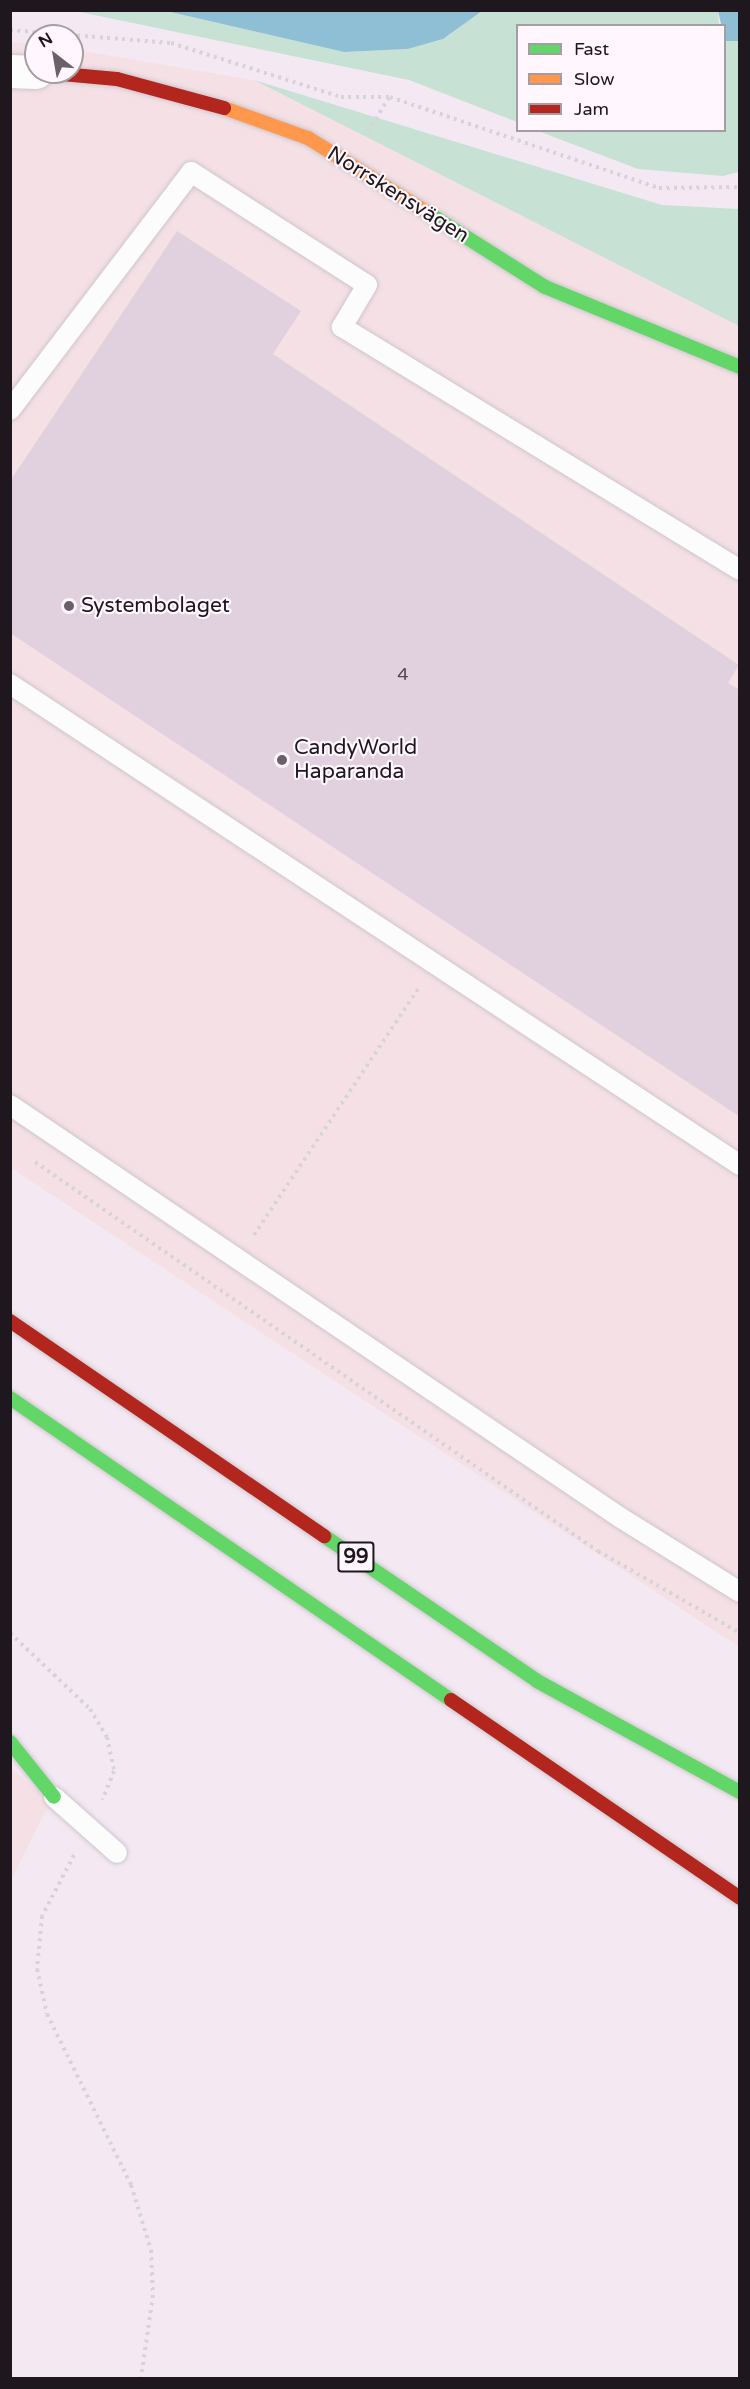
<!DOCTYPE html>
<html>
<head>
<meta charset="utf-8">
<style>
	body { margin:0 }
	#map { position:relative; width:750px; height:2389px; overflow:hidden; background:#f4e9f3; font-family:"Varela Round",sans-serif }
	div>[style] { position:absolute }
	.commercial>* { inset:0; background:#f5e1e5 }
	.green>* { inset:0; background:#c7e1d4 }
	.water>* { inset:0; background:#8fbfd5 }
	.building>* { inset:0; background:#e1d1de }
	.path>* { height:4px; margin-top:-2px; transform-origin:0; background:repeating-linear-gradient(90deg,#d7d4d7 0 3px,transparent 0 7.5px) }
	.roads { filter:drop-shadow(0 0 2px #cfc6ce) drop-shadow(0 0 2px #cfc6ce) }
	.lane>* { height:20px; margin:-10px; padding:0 10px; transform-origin:10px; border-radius:10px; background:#fdfcfd }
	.street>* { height:33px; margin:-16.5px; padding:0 16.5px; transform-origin:16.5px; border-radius:16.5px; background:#fdfcfd }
	.fast>* { height:14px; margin:-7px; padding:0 7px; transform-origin:7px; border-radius:7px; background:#63d668 }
	.slow>* { height:14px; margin:-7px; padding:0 7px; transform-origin:7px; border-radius:7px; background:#ff974d }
	.jam>* { height:14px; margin:-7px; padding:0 7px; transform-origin:7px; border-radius:7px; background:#b3261e }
	.dots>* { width:16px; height:16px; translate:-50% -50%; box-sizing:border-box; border:3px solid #fff6fe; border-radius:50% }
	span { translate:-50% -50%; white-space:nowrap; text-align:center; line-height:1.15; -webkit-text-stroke:4.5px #fff6fe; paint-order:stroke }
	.number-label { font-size:18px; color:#524851 }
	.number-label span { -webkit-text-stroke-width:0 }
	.shield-label span { padding:2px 4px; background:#fff6fe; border:2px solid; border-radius:4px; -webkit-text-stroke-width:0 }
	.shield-label { font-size:20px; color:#1f171e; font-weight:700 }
	.street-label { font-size:21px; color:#1f171e }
	.poi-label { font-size:21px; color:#1f171e }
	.left { translate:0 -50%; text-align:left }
	.frame { position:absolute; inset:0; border:12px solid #1f171e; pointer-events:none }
	.legend { position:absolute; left:516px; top:24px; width:210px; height:108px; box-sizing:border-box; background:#fff6fe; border:2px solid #a59da4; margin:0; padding:8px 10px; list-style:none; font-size:18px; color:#1f171e }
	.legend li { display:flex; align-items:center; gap:12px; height:30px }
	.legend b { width:30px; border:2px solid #a59da4 }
	.north { position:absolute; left:24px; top:24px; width:60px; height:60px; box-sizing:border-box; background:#fff6fe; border:2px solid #a59da4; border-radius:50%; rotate:329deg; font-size:16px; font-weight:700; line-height:24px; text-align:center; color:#1f171e }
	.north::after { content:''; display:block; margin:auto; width:21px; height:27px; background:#6a6069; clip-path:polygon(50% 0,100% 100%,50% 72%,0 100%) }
</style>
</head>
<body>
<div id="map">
	<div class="commercial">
		<div style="clip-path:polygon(10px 43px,36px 43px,36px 72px,72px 72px,72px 49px,254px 80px,739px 326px,739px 1647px,11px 1168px)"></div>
		<div style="clip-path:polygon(11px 1768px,50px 1802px,11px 1881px)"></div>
	</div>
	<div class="green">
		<div style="clip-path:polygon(75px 11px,166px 11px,344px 52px,408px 49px,443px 39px,482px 11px,718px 11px,719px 25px,518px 26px,517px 122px,409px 80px)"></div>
		<div style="clip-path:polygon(725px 41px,739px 41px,739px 172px,723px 176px,638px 169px,538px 131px,724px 130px)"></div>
		<div style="clip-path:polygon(254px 80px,662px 205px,739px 209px,739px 326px)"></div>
	</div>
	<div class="water">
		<div style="clip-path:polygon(166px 11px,482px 10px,482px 11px,443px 39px,408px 49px,344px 52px)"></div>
		<div style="clip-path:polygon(718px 11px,739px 11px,739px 41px,725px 41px)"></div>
	</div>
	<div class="building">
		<div style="clip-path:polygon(177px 231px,301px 311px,273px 354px,739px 665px,728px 683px,740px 690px,740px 1117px,10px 633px,10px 481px)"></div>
	</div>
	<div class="path">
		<div style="left:10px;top:30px;width:162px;rotate:4.6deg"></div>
		<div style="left:171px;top:43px;width:178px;rotate:17.6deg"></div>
		<div style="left:341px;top:97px;width:49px"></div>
		<div style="left:390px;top:97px;width:284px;rotate:18.7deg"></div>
		<div style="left:659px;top:188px;width:81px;rotate:-0.7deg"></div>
		<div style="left:368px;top:132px;width:41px;rotate:-59deg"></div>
		<div style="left:35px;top:1162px;width:684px;rotate:34.64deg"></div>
		<div style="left:598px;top:1551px;width:164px;rotate:30deg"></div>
		<div style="left:254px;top:1235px;width:296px;rotate:-56.3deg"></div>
		<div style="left:10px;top:1633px;width:110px;rotate:43.5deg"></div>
		<div style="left:90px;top:1709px;width:33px;rotate:59deg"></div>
		<div style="left:107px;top:1737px;width:35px;rotate:78deg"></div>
		<div style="left:114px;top:1771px;width:31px;rotate:112deg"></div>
		<div style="left:74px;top:1855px;width:69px;rotate:117.7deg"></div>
		<div style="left:42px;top:1916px;width:53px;rotate:95.4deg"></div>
		<div style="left:37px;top:1969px;width:46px;rotate:77.5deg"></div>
		<div style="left:47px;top:2014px;width:191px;rotate:63.8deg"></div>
		<div style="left:131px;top:2185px;width:68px;rotate:72.9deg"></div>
		<div style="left:151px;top:2250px;width:45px;rotate:87.5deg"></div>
		<div style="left:153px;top:2295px;width:84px;rotate:98.2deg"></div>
	</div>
	<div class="roads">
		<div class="lane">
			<div style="left:10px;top:410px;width:299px;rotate:-52.7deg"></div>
			<div style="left:191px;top:172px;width:209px;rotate:32.7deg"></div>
			<div style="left:367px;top:285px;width:49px;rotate:120.8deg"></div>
			<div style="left:342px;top:327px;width:466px;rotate:31.4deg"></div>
			<div style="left:10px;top:684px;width:874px;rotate:33.38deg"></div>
			<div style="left:10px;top:1105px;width:737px;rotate:34.06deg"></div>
			<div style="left:621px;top:1518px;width:140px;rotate:31.9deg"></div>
			<div style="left:54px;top:1797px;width:84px;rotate:41.6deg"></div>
		</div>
		<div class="street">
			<div style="left:10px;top:71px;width:26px;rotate:2deg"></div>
		</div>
		<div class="fast">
			<div style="left:428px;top:213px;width:138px;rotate:32.3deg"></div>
			<div style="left:545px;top:287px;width:211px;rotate:22.3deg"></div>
			<div style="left:10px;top:1398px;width:534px;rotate:34.4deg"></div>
			<div style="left:324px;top:1536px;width:258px;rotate:34.2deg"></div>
			<div style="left:537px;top:1681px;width:231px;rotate:28.7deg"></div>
			<div style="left:10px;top:1742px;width:70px;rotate:51.3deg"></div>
		</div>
		<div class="slow">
			<div style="left:224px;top:108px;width:89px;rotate:19.7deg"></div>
			<div style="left:308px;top:138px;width:142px;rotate:32deg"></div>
		</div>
		<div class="jam">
			<div style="left:40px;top:72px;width:77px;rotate:5.2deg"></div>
			<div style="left:117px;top:79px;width:111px;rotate:15.2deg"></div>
			<div style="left:10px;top:1321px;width:381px;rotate:34.4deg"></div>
			<div style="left:451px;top:1700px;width:350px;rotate:34.4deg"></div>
		</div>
	</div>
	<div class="dots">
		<div style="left:69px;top:606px;background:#6a6069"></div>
		<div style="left:282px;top:760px;background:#6a6069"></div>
	</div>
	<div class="number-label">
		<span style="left:403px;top:674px">4</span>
	</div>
	<div class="shield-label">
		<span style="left:356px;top:1557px">99</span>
	</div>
	<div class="street-label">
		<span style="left:398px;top:195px;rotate:32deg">Norrskensvägen</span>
	</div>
	<div class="poi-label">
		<span class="left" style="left:81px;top:606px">Systembolaget</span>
		<span class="left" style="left:294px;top:760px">CandyWorld<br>Haparanda</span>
	</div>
	<div class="frame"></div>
	<ul class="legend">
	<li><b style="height:8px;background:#63d668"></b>Fast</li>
	<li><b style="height:8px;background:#ff974d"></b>Slow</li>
	<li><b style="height:8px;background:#b3261e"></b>Jam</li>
	</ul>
	<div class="north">N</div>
</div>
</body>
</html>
